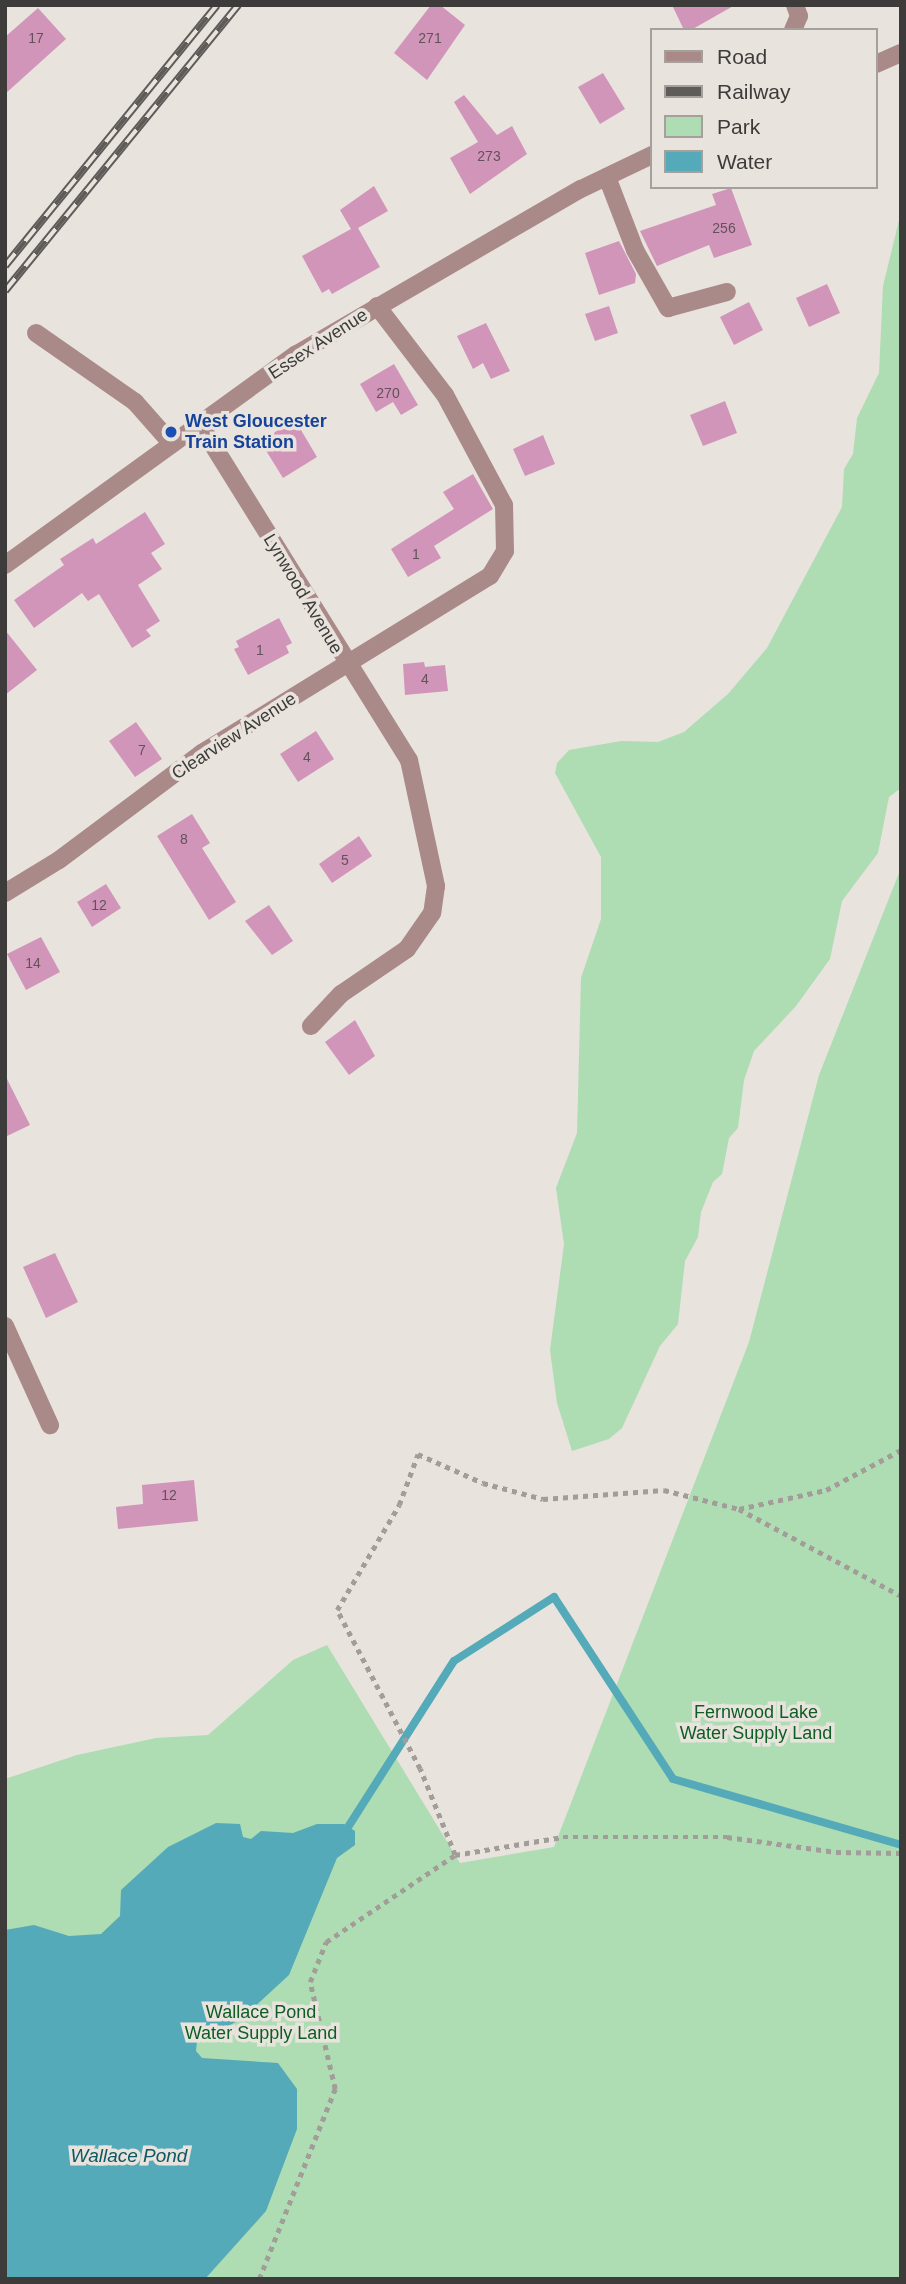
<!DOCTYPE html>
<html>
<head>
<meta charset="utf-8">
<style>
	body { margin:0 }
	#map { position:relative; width:906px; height:2284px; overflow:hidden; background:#e9e3dd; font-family:Arial,sans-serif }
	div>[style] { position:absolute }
	.green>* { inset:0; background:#aedcb3 }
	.water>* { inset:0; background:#54aab8 }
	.stream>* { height:8px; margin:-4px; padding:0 4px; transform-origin:4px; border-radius:4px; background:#54aab8 }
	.building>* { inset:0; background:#d195b9 }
	.path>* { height:4.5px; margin-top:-2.25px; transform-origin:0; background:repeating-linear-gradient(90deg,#a29d99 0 5px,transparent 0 10px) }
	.minor>* { height:18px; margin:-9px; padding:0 9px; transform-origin:9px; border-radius:9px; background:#a98a88 }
	.rail>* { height:8px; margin-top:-4px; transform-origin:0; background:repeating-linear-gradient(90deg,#e9e3dd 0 16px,#5e5b58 0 32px); box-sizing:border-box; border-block:2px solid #5e5b58 }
	.dots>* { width:19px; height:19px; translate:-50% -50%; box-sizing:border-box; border:4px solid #e9e3dd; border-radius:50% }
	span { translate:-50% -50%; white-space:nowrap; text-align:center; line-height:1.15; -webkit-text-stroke:7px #e9e3dd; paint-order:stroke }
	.number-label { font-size:14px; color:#63525a }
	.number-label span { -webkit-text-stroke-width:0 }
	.street-label { font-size:18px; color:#3e3c3a }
	.transit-label { font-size:18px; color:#164399; font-weight:700 }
	.left { translate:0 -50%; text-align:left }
	.park-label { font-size:18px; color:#0e5d24 }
	.water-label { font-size:19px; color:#0d5963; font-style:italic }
	.frame { position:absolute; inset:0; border:7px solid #3e3c3a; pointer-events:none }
	.legend { position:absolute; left:650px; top:28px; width:228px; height:161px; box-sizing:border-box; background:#e9e3dd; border:2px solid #a5a09c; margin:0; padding:9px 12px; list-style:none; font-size:21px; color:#3e3c3a }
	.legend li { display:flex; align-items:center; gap:14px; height:35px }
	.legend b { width:35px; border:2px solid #a5a09c }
</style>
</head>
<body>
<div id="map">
	<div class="green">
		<div style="clip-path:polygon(901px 212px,901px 788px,889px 797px,878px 853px,842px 901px,830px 959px,796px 1006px,754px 1051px,744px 1080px,738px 1128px,729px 1138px,722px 1174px,713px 1182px,701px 1212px,698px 1237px,685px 1261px,678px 1324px,660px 1346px,622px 1428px,609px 1439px,572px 1451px,557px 1403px,550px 1350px,564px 1244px,556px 1188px,577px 1133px,581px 978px,601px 919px,601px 857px,555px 773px,557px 763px,569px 750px,621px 741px,658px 742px,684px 732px,728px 694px,767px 648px,842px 507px,844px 469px,853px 454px,857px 418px,879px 373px,883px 286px)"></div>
		<div style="clip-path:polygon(901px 868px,901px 2279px,5px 2279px,5px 1779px,77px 1755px,156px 1738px,208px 1735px,293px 1660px,327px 1645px,460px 1863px,554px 1847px,749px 1342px,819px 1075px)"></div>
	</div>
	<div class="water">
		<div style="clip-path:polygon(216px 1823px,240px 1824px,243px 1837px,251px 1839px,261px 1831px,293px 1833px,317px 1824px,344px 1824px,355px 1831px,355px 1845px,337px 1858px,289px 1975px,240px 2020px,197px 2041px,196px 2051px,202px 2058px,278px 2063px,297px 2089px,297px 2129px,266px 2211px,205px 2279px,5px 2279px,5px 1930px,34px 1925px,69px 1936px,101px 1934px,120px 1916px,121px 1890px,168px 1847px)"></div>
	</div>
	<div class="stream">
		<div style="left:343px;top:1835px;width:206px;rotate:-57.5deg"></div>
		<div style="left:454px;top:1661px;width:119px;rotate:-32.6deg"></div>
		<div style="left:554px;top:1597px;width:217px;rotate:56.8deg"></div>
		<div style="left:673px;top:1779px;width:237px;rotate:16.1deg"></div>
	</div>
	<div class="building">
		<div style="clip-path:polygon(431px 5px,440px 5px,465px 25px,427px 80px,394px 53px)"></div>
		<div style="clip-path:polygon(672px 5px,735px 5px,691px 30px,684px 30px)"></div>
		<div style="clip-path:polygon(38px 8px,66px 39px,5px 94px,5px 37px)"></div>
		<div style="clip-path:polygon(603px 73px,625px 109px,600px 124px,578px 87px)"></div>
		<div style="clip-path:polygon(464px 95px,497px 135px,512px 126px,527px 154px,470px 194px,450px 158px,478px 142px,454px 102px)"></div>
		<div style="clip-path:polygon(374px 186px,388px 211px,358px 228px,380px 267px,332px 294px,329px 289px,322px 293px,302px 256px,351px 229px,340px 210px)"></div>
		<div style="clip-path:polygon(731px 188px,752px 245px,714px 258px,709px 245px,657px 266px,640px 231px,716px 205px,712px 194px)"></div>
		<div style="clip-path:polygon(619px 241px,636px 274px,635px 283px,599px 295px,585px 253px)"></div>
		<div style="clip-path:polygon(827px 284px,840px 313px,809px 327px,796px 298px)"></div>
		<div style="clip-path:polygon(749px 302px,763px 330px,734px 345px,720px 317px)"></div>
		<div style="clip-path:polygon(609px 306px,618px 333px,595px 341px,585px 314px)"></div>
		<div style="clip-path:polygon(486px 323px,510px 371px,491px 379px,483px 363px,473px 369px,457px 336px)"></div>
		<div style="clip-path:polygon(394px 364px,418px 405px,401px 415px,393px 402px,376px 412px,360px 384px)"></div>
		<div style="clip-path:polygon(725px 401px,737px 433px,703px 446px,690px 415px)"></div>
		<div style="clip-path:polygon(295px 420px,317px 457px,283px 478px,260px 441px)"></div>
		<div style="clip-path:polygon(543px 435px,555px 464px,525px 476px,513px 449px)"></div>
		<div style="clip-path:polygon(473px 474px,493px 509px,434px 546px,441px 558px,408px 577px,391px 549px,454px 509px,443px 492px)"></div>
		<div style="clip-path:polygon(145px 512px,165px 544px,151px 553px,162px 569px,138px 585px,160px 621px,146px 630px,151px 636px,132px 648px,99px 594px,88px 601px,82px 593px,34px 628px,14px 600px,64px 565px,60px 559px,93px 538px,96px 544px)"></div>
		<div style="clip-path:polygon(279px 618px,292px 643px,286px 646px,289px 653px,248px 675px,234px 649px,239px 647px,236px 641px)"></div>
		<div style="clip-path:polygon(5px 630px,37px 670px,5px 695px)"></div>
		<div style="clip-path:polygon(424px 662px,425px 667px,445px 665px,448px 691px,405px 695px,403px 664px)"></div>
		<div style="clip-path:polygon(136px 722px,162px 759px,135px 777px,109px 741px)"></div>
		<div style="clip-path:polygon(316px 731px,334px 759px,298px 782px,280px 754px)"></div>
		<div style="clip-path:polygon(192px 814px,210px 843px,202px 848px,236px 902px,209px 920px,157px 836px)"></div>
		<div style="clip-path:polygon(359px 836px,372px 856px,332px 883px,319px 864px)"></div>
		<div style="clip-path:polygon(106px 884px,121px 908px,92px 927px,77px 902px)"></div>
		<div style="clip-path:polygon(269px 905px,293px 941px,272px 955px,245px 921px)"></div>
		<div style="clip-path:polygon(41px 937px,60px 972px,26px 990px,7px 954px)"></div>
		<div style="clip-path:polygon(355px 1020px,375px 1056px,349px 1075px,325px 1042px)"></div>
		<div style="clip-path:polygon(5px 1075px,30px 1125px,5px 1137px)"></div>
		<div style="clip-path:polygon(55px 1253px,78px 1302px,46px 1318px,23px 1267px)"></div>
		<div style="clip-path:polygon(194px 1480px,198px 1521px,118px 1529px,116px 1507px,143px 1504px,142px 1485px)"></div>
	</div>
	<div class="path">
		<div style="left:739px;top:1509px;width:184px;rotate:28.2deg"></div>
		<div style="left:455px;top:1855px;width:93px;rotate:-112.1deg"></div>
		<div style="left:420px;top:1769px;width:179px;rotate:-117.6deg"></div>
		<div style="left:337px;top:1610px;width:122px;rotate:-59.4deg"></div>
		<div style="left:399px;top:1505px;width:54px;rotate:-69.6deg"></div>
		<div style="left:418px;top:1454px;width:71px;rotate:24deg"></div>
		<div style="left:483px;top:1483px;width:62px;rotate:14.9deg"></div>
		<div style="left:543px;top:1499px;width:121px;rotate:-4.3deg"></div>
		<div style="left:664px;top:1490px;width:77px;rotate:14.2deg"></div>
		<div style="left:739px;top:1509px;width:89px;rotate:-12.3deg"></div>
		<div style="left:826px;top:1490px;width:85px;rotate:-28.1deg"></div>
		<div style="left:259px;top:2279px;width:205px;rotate:-68.2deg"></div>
		<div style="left:335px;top:2089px;width:110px;rotate:-103.2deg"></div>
		<div style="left:310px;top:1982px;width:43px;rotate:-68.2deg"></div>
		<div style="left:326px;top:1942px;width:156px;rotate:-34deg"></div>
		<div style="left:455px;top:1855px;width:109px;rotate:-9.5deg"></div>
		<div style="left:563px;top:1837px;width:164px"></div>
		<div style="left:727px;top:1837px;width:110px;rotate:7.8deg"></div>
		<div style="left:836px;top:1852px;width:65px;rotate:0.9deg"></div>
	</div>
	<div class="minor">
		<div style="left:793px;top:30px;width:15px;rotate:-67deg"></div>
		<div style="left:799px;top:16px;width:12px;rotate:-110deg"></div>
		<div style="left:876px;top:64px;width:27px;rotate:-24deg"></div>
		<div style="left:607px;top:177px;width:78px;rotate:69deg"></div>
		<div style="left:635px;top:250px;width:67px;rotate:60.4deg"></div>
		<div style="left:668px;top:308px;width:61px;rotate:-15.2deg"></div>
		<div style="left:36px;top:333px;width:121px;rotate:34.9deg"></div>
		<div style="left:135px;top:402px;width:56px;rotate:48.6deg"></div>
		<div style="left:201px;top:426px;width:393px;rotate:58.1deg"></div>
		<div style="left:409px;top:760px;width:129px;rotate:77.9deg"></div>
		<div style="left:436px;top:886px;width:27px;rotate:98deg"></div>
		<div style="left:432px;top:913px;width:44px;rotate:124.8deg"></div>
		<div style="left:407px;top:949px;width:80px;rotate:145.7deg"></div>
		<div style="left:341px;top:994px;width:44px;rotate:133.2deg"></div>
		<div style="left:5px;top:565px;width:360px;rotate:-35.9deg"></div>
		<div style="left:297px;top:354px;width:328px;rotate:-30.2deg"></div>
		<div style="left:581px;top:189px;width:79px;rotate:-25.6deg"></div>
		<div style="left:5px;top:893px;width:63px;rotate:-31.4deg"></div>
		<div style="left:59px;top:860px;width:179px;rotate:-36.8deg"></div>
		<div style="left:202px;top:753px;width:338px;rotate:-31.6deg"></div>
		<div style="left:490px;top:576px;width:29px;rotate:-59deg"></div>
		<div style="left:505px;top:551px;width:46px;rotate:-91.2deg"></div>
		<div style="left:504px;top:505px;width:125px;rotate:-118.2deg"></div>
		<div style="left:445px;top:395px;width:112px;rotate:-127.4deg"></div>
		<div style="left:5px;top:1326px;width:109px;rotate:65.6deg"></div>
	</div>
	<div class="rail">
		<div style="left:5px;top:266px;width:336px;rotate:-50.9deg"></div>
		<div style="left:5px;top:291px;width:369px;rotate:-50.8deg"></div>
	</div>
	<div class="dots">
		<div style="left:171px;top:432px;background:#1a4fb4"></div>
	</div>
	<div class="number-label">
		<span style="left:36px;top:38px">17</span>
		<span style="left:430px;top:38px">271</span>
		<span style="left:489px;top:156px">273</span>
		<span style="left:724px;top:228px">256</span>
		<span style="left:388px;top:393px">270</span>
		<span style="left:416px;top:554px">1</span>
		<span style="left:260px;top:650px">1</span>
		<span style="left:425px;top:679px">4</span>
		<span style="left:142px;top:750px">7</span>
		<span style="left:307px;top:757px">4</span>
		<span style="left:184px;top:839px">8</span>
		<span style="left:345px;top:860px">5</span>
		<span style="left:99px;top:905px">12</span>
		<span style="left:33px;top:963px">14</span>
		<span style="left:169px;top:1495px">12</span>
	</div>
	<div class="street-label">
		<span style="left:318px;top:344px;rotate:-33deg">Essex Avenue</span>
		<span style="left:303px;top:594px;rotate:59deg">Lynwood Avenue</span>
		<span style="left:234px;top:736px;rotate:-33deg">Clearview Avenue</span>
	</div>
	<div class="transit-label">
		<span class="left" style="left:185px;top:432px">West Gloucester<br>Train Station</span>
	</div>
	<div class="park-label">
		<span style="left:756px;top:1723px">Fernwood Lake<br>Water Supply Land</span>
		<span style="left:261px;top:2023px">Wallace Pond<br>Water Supply Land</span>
	</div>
	<div class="water-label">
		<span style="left:129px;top:2156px">Wallace Pond</span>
	</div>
	<div class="frame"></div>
	<ul class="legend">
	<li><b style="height:9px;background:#a98a88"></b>Road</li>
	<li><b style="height:9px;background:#5e5b58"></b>Railway</li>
	<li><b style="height:19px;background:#aedcb3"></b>Park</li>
	<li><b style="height:19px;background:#54aab8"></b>Water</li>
	</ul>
</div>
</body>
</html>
